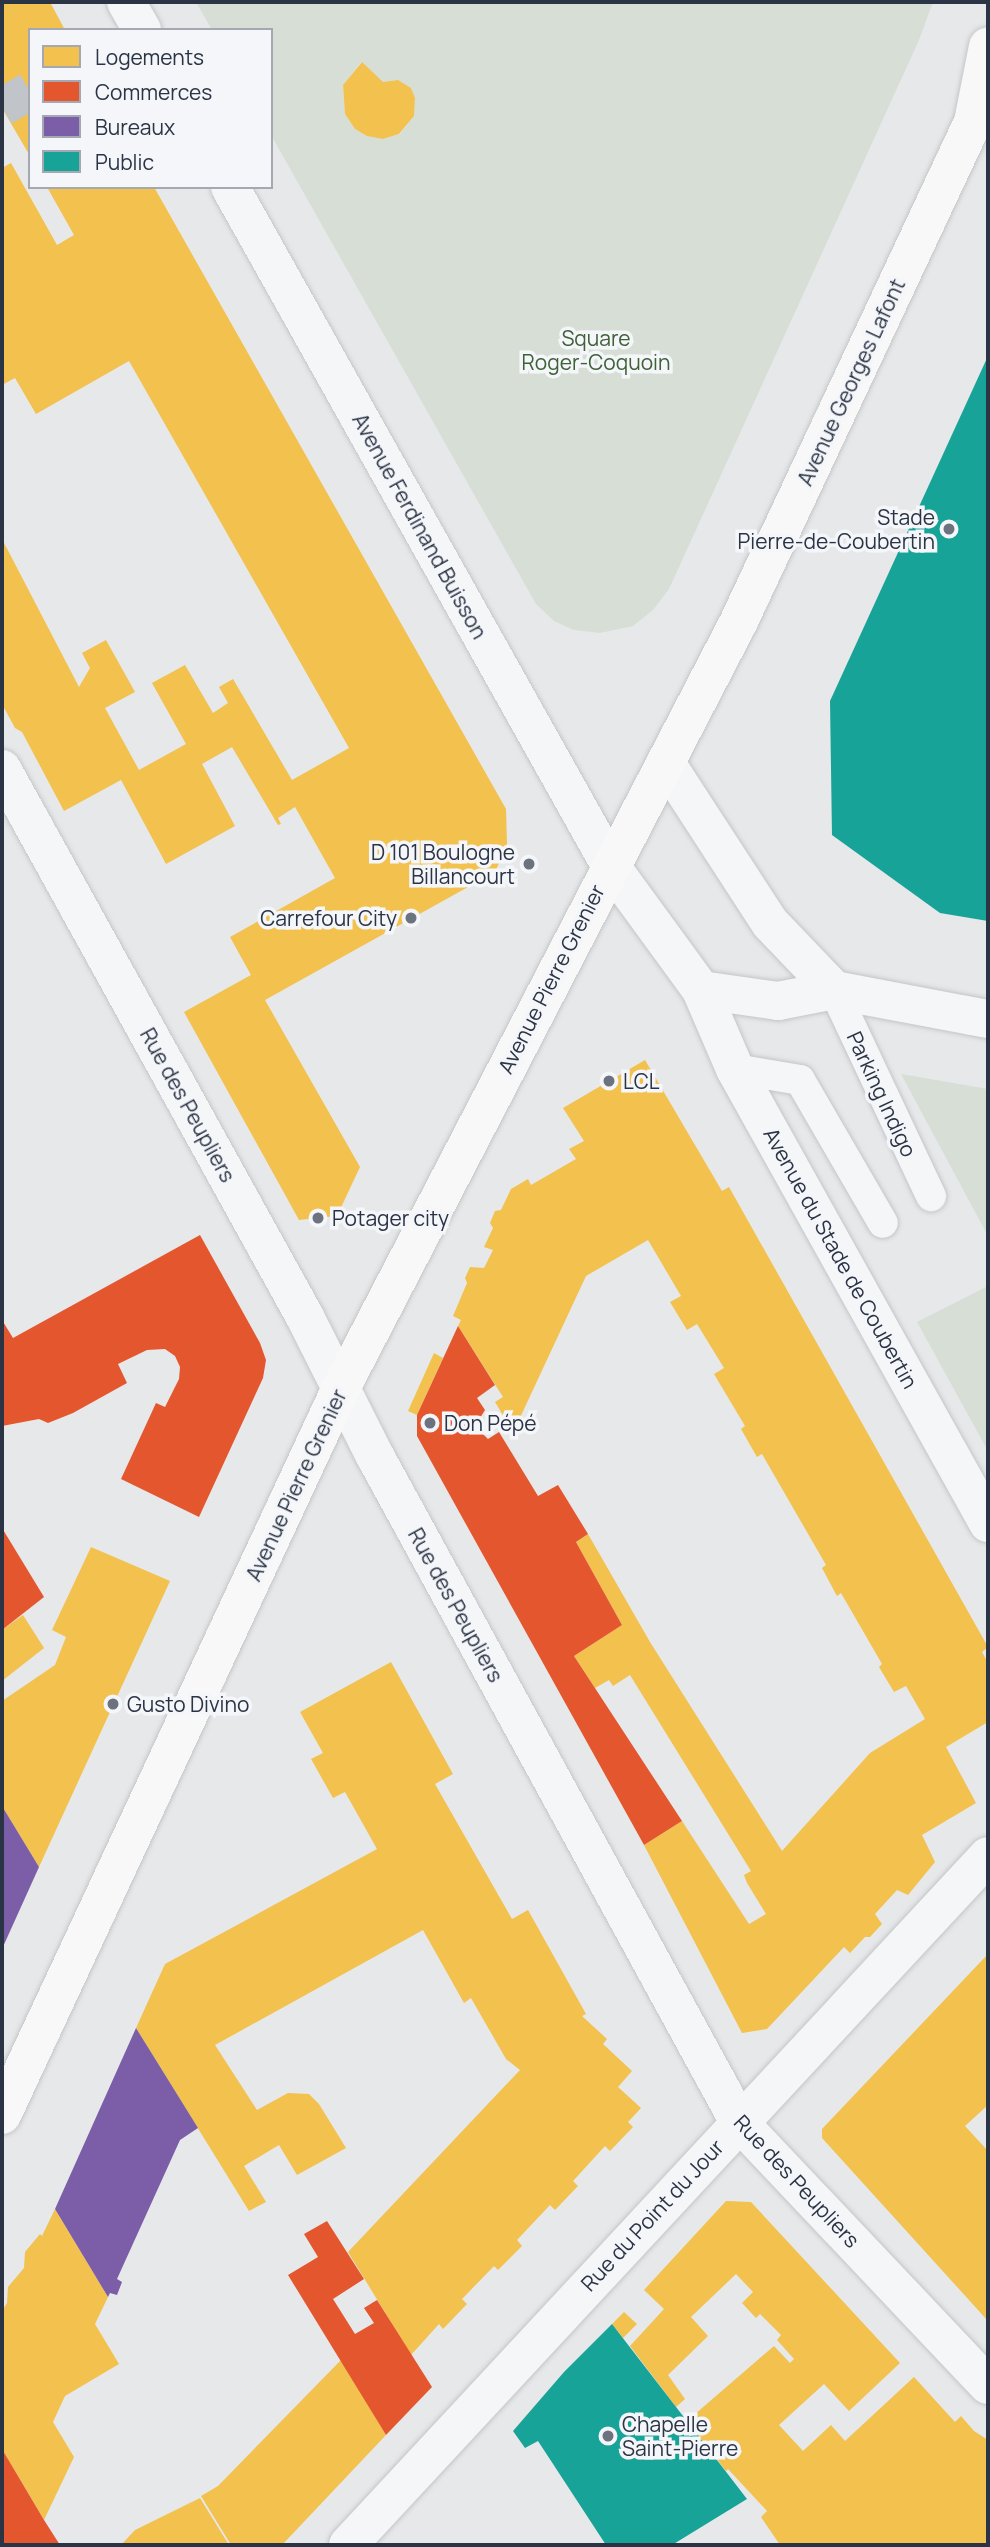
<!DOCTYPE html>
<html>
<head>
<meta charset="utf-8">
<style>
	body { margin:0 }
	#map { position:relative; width:990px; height:2547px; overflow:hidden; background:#e6e8ea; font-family:Manrope,sans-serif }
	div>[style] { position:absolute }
	.green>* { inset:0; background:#d6ded6 }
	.homes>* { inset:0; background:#f2c14e }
	.shops>* { inset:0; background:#e4572e }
	.offices>* { inset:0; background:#7b5ea7 }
	.public>* { inset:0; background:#17a398 }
	.street-tunnel>* { height:38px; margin-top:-19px; transform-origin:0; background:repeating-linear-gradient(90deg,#c1c4c9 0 38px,transparent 0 57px) }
	.roads { filter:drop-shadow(0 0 2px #c4c6c8) drop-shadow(0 0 2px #c4c6c8) }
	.lane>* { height:30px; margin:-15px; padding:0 15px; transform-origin:15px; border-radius:15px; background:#f5f6f7 }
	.street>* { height:38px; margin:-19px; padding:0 19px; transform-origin:19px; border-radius:19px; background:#f5f6f7 }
	.secondary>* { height:38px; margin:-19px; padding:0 19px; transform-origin:19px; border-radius:19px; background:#f8f8f8 }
	.dots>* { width:19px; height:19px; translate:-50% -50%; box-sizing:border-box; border:4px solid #f4f6f9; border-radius:50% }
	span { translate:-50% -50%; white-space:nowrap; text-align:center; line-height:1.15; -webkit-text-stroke:7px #f4f6f9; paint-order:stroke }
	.park-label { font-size:21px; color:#3f6138 }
	.street-label { font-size:21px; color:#2b3445 }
	.poi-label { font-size:21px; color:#2b3445 }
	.right { translate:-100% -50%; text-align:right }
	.left { translate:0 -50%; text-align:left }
	.frame { position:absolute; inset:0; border:4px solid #2b3445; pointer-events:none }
	.legend { position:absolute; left:28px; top:28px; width:245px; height:161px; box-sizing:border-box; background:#f4f6f9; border:2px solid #a4a8b1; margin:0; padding:9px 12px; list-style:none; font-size:21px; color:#2b3445 }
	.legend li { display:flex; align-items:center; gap:14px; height:35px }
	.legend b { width:35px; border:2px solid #a4a8b1 }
</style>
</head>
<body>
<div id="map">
	<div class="green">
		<div style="clip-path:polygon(evenodd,196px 2px,933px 2px,919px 40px,669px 589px,653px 610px,633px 626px,600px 633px,574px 630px,554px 621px,536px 604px,271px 135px,271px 30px,212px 30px,196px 2px,361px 62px,383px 82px,398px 80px,411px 88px,415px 98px,414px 116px,400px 134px,383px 139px,367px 136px,355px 129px,345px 114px,343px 85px,361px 62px)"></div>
		<div style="clip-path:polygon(901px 1074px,988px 1089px,988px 1236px)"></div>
		<div style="clip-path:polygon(988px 1286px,988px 1451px,917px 1322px)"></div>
	</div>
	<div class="homes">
		<div style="clip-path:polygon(2px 2px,50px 2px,65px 30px,30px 30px,30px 156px,2px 108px)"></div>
		<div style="clip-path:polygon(362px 62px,383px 82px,398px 80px,411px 88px,415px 98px,414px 116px,399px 134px,383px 139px,367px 136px,355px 129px,345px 114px,343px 85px)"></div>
		<div style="clip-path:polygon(11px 163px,57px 245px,74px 235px,47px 187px,154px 187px,506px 809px,507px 845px,495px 872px,265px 1000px,360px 1167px,337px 1216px,299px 1220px,184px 1012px,251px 975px,230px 937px,335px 878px,295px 807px,278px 818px,281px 824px,278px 825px,232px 747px,202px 764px,235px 826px,166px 864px,121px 780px,64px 811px,22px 732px,15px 728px,2px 704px,2px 539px,79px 687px,90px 668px,82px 653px,106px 640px,135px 692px,105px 708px,139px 770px,186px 744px,152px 683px,185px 665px,213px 713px,228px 703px,219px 687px,233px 679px,292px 780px,349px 748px,129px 361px,36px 414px,15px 378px,2px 385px,2px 168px)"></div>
		<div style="clip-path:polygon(645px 1060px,722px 1191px,729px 1187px,988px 1647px,982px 1652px,988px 1663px,988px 1722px,946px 1747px,976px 1803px,922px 1835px,935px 1862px,908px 1895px,897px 1890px,875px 1914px,882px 1924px,870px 1937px,865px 1937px,850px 1953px,844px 1947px,767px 2029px,742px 2033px,644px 1845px,682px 1821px,749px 1924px,766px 1914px,747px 1883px,744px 1875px,751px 1871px,630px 1675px,613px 1686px,609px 1680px,595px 1688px,574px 1656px,622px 1625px,576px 1542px,588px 1534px,650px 1642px,782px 1851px,870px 1753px,925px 1719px,906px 1686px,894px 1692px,879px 1667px,882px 1664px,841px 1593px,837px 1596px,822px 1568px,826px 1565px,762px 1454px,757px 1457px,741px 1429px,745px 1426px,714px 1374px,724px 1368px,697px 1324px,687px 1330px,670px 1302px,681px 1296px,648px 1240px,586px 1276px,518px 1422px,510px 1427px,495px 1402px,503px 1397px,458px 1326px,461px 1320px,453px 1316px,467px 1283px,465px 1278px,470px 1267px,484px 1268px,493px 1250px,484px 1247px,493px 1228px,490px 1223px,495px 1211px,501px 1210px,511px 1189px,528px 1179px,531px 1185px,576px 1159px,569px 1149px,584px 1141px,563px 1108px)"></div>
		<div style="clip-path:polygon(434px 1353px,443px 1358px,417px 1415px,408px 1411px)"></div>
		<div style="clip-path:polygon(91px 1547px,170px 1581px,39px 1867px,2px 1806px,2px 1701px,55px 1665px,66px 1637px,52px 1630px)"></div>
		<div style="clip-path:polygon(23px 1615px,44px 1648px,2px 1681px,2px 1630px)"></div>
		<div style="clip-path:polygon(391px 1662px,453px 1774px,435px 1784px,512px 1919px,528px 1910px,586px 2014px,582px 2016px,607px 2039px,603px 2044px,632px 2071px,618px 2087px,641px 2108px,628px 2122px,633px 2127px,610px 2151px,605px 2146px,573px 2181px,578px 2186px,555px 2210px,550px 2205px,517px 2240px,522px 2246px,498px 2270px,494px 2266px,462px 2299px,467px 2304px,443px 2329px,439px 2324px,411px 2355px,348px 2252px,520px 2070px,506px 2059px,471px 1998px,464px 2003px,423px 1930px,215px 2045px,257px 2110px,288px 2093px,309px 2094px,319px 2104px,346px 2148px,297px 2175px,279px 2145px,244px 2166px,266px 2202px,249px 2211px,136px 2028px,165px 1964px,377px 1849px,345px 1792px,333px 1798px,311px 1759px,323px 1753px,300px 1712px)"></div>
		<div style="clip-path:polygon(988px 1954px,988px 2105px,965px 2126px,988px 2151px,988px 2321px,822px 2138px,822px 2129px)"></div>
		<div style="clip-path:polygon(726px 2201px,751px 2202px,900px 2363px,849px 2411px,824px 2384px,779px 2425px,803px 2451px,831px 2425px,845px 2441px,914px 2377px,955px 2422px,961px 2416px,974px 2431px,988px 2440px,988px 2545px,780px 2545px,761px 2517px,767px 2511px,728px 2469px,726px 2471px,687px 2421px,774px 2346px,790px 2363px,794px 2359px,777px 2340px,781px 2335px,760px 2314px,756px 2318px,742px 2303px,753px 2292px,736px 2274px,691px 2317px,708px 2336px,668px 2375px,685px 2399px,676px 2407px,630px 2346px,664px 2309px,644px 2290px)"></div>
		<div style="clip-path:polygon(55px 2209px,108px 2297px,95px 2324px,119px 2364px,65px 2396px,53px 2422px,74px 2457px,44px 2520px,2px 2449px,2px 2311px,7px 2303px,8px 2287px,24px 2268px,25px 2252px,40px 2234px,42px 2236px)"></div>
		<div style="clip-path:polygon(624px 2312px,637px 2324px,623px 2338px,612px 2324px)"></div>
		<div style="clip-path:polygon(341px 2360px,386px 2435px,282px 2545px,231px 2545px,201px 2496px,218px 2486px)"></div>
		<div style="clip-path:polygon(200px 2498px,229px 2545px,121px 2545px,135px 2530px)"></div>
	</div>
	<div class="shops">
		<div style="clip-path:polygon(200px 1235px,260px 1343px,266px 1360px,263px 1378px,199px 1517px,121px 1479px,156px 1403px,165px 1407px,179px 1379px,180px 1367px,175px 1356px,165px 1349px,147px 1350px,118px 1364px,127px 1383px,73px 1413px,48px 1423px,39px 1419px,2px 1426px,2px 1320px,13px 1338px)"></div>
		<div style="clip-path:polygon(458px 1326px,495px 1385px,477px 1398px,485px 1410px,475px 1426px,488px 1439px,499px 1432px,538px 1496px,558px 1485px,588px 1534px,576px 1542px,622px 1625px,574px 1656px,682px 1821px,644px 1845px,417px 1436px,417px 1415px)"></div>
		<div style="clip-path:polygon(2px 1528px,44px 1597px,2px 1630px)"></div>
		<div style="clip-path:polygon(327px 2221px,364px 2279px,333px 2299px,355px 2334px,374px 2323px,364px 2308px,377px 2300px,432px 2387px,386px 2435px,288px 2275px,318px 2257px,304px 2234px)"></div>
		<div style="clip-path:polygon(2px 2449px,44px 2520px,60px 2545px,5px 2545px,2px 2542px)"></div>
	</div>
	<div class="offices">
		<div style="clip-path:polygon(2px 1806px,39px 1867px,2px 1949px)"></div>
		<div style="clip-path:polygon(136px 2028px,198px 2128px,180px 2140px,117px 2279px,122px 2282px,117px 2295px,110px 2293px,108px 2297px,55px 2209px)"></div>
	</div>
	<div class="public">
		<div style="clip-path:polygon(988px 356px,988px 921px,940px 913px,832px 835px,830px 701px)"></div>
		<div style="clip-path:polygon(612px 2324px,747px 2499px,672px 2545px,606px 2545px,538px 2441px,525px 2448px,513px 2431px,564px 2372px)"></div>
	</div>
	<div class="street-tunnel">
		<div style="left:2px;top:107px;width:32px;rotate:-30deg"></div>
	</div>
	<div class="roads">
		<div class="lane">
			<div style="left:834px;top:990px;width:228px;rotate:64.8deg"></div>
			<div style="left:735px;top:1069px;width:66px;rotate:9.6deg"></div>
			<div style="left:800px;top:1080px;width:165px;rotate:59.9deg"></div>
		</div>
		<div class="street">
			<div style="left:126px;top:2px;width:32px;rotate:60deg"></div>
			<div style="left:230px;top:187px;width:777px;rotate:60.73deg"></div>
			<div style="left:610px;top:865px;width:155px;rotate:53.9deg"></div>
			<div style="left:701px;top:990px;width:86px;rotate:66.7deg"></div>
			<div style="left:735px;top:1069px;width:520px;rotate:60.87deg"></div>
			<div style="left:666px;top:763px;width:191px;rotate:57deg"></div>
			<div style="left:770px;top:923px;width:93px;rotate:46.3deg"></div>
			<div style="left:2px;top:769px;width:626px;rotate:61.06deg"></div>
			<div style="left:305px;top:1317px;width:156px;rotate:63.3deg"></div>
			<div style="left:375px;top:1456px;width:759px;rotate:61.34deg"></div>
			<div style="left:739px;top:2122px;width:362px;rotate:46.6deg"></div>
			<div style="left:701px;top:990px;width:78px;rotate:8.1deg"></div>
			<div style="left:778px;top:1001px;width:57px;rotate:-11.1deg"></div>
			<div style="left:834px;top:990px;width:157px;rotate:10.7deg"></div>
			<div style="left:348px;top:2545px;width:940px;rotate:-47.11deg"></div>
		</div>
		<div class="secondary">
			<div style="left:2px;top:2115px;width:802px;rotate:-65deg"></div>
			<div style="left:341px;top:1388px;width:864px;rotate:-62.57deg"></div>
			<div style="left:739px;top:621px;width:551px;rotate:-64.88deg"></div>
			<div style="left:973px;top:122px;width:77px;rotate:-78.8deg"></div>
		</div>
	</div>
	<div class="dots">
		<div style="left:949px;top:529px;background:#6c737f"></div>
		<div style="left:529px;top:864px;background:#6c737f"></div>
		<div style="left:411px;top:918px;background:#6c737f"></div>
		<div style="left:609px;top:1081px;background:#6c737f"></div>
		<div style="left:318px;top:1218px;background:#6c737f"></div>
		<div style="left:430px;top:1423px;background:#6c737f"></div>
		<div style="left:113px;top:1704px;background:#6c737f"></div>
		<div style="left:608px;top:2436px;background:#6c737f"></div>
	</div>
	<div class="park-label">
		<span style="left:596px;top:350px">Square<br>Roger-Coquoin</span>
	</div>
	<div class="street-label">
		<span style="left:851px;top:382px;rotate:-65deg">Avenue Georges Lafont</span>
		<span style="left:420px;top:526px;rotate:61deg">Avenue Ferdinand Buisson</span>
		<span style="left:551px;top:979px;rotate:-63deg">Avenue Pierre Grenier</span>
		<span style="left:882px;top:1094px;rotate:65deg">Parking Indigo</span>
		<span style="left:188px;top:1105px;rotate:61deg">Rue des Peupliers</span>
		<span style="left:841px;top:1258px;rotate:61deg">Avenue du Stade de Coubertin</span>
		<span style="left:296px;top:1485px;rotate:-65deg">Avenue Pierre Grenier</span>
		<span style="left:456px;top:1605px;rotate:61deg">Rue des Peupliers</span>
		<span style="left:797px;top:2181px;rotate:47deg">Rue des Peupliers</span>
		<span style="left:652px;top:2215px;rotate:-47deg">Rue du Point du Jour</span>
	</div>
	<div class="poi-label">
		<span class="right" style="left:935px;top:529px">Stade<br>Pierre-de-Coubertin</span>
		<span class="right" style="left:515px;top:864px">D 101 Boulogne<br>Billancourt</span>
		<span class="right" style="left:397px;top:918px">Carrefour City</span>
		<span class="left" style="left:623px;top:1081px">LCL</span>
		<span class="left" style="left:332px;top:1218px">Potager city</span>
		<span class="left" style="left:444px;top:1423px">Don Pépé</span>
		<span class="left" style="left:127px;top:1704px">Gusto Divino</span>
		<span class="left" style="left:622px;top:2436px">Chapelle<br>Saint-Pierre</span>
	</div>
	<div class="frame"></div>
	<ul class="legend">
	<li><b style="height:19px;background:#f2c14e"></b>Logements</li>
	<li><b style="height:19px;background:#e4572e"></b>Commerces</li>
	<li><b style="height:19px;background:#7b5ea7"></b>Bureaux</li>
	<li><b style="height:19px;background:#17a398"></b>Public</li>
	</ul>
</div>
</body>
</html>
